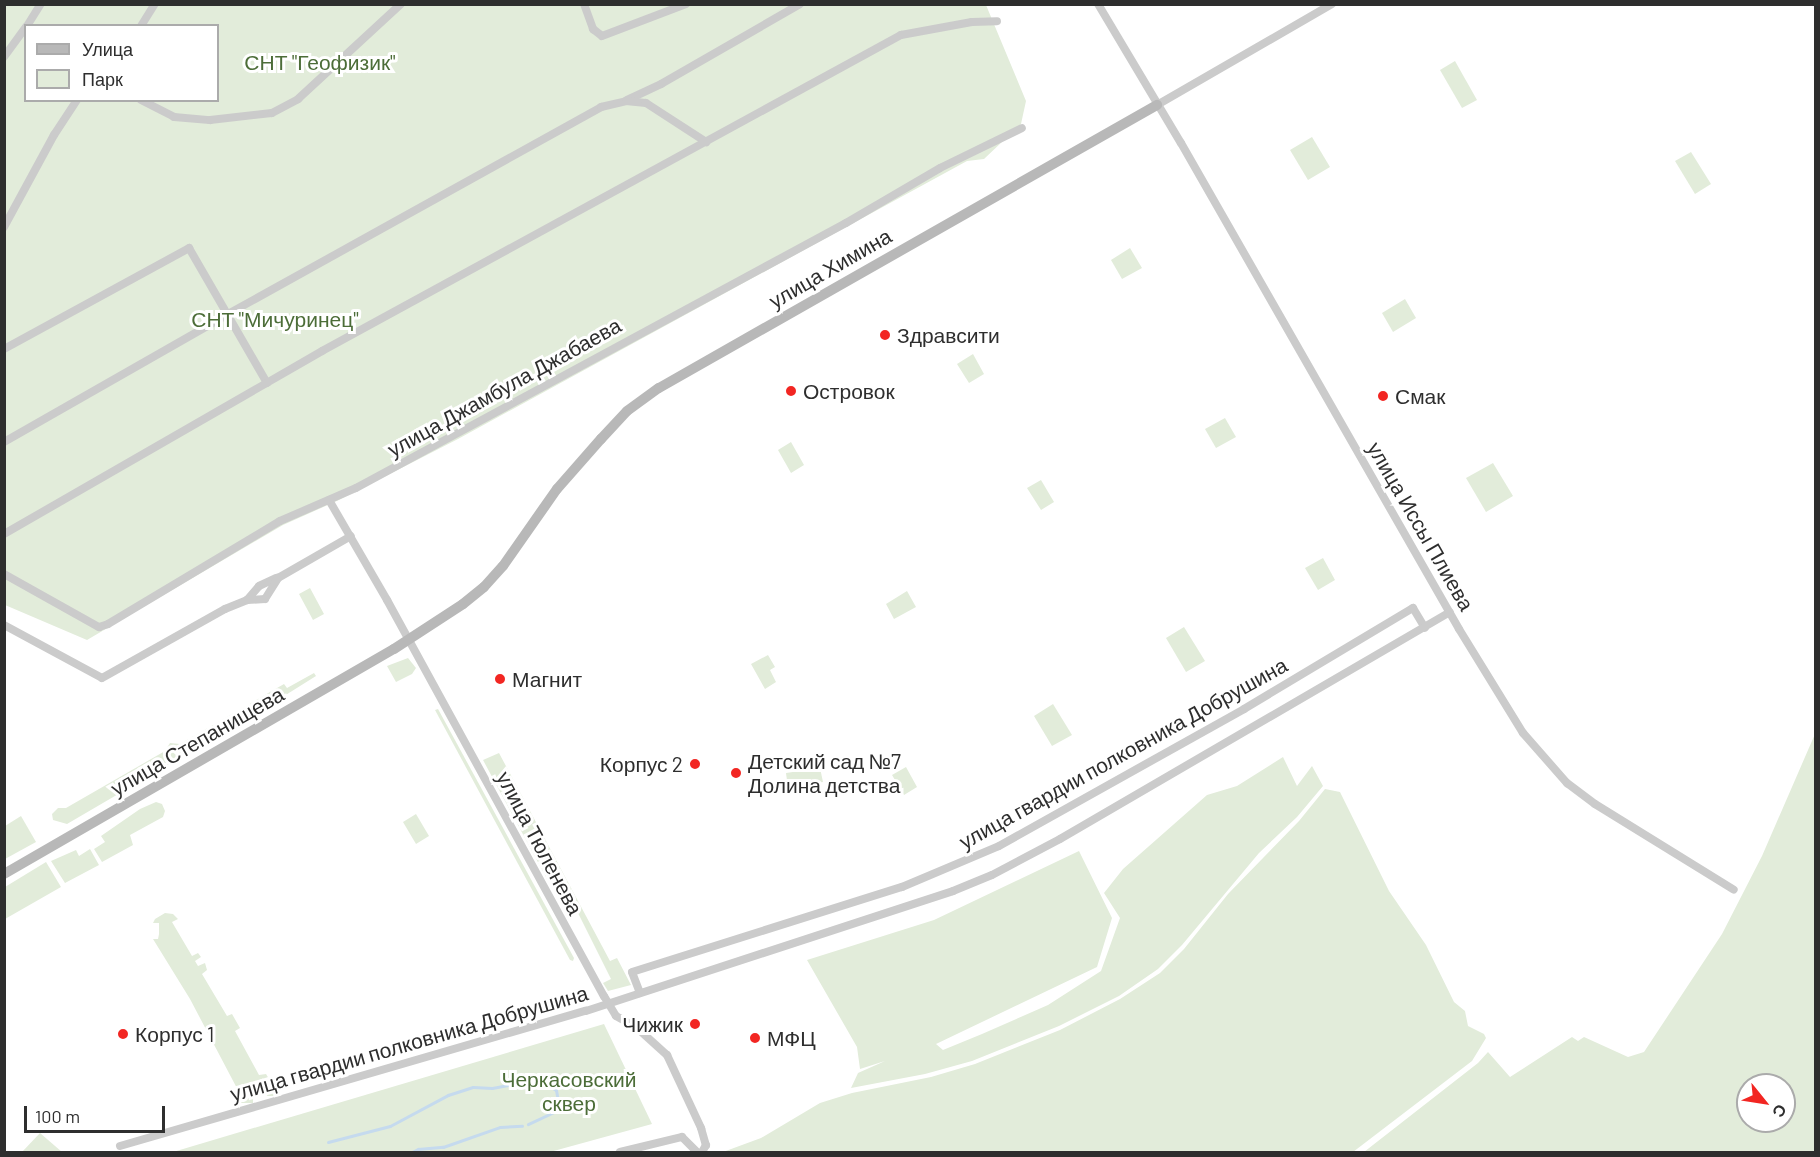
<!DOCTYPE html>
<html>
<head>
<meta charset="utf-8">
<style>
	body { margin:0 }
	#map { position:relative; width:1820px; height:1157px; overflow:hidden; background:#fff; font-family:Barlow,sans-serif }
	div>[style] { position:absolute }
	.green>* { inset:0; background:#e2ecda }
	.stream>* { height:3px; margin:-1.5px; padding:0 1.5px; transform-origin:1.5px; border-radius:1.5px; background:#c5daee }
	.street>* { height:8px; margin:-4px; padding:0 4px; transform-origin:4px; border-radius:4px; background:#cbcbcb }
	.secondary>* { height:10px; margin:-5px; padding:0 5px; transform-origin:5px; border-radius:5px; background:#b8b8b8 }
	.dots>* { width:16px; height:16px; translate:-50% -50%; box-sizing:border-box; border:3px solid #fff; border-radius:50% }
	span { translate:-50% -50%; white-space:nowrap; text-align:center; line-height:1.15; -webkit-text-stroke:6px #fff; paint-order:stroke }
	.park-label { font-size:21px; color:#4c6d38 }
	.street-label { font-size:21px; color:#2e2e2e }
	.poi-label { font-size:21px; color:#2e2e2e }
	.left { translate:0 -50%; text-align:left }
	.right { translate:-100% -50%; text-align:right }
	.frame { position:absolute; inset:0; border:6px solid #2e2e2e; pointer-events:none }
	.legend { position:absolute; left:24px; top:24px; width:195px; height:78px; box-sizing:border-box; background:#fff; border:2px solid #ababab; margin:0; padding:8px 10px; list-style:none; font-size:18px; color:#2e2e2e }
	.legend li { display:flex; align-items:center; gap:12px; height:30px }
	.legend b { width:30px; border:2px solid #ababab }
	.north { position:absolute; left:1736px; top:1073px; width:60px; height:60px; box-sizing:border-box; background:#fff; border:2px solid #ababab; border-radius:50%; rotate:120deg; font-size:16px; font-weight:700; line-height:24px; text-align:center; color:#2e2e2e }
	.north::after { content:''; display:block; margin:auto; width:21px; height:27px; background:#f22622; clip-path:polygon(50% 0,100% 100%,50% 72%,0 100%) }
	.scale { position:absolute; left:24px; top:1106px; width:141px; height:27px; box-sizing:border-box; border:3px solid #2e2e2e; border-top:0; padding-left:8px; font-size:18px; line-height:21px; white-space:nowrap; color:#2e2e2e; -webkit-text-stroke:4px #fff; paint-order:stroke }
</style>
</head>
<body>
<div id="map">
	<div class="green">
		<div style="clip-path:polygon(evenodd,4px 5px,986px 5px,1026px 101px,1021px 124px,984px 159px,967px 161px,458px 439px,339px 500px,283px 525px,87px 640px,5px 605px,4px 5px,26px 26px,218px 26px,218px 100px,26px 100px,26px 26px)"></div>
		<div style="clip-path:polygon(1455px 61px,1477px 100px,1462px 108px,1440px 70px)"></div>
		<div style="clip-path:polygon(1312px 137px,1330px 167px,1308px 180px,1290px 150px)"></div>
		<div style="clip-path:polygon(1691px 152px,1711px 184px,1695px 194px,1675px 161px)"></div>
		<div style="clip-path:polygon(1130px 248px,1142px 268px,1122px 279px,1111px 260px)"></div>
		<div style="clip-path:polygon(1405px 299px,1416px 318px,1393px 332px,1382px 313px)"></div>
		<div style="clip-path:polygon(973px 354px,984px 374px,969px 383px,957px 364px)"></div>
		<div style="clip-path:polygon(1225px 418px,1236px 437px,1216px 448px,1205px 429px)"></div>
		<div style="clip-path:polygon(791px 442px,804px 465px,791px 473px,778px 450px)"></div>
		<div style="clip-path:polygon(1493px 463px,1513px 496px,1486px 512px,1466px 478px)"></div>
		<div style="clip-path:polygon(1041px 480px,1054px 502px,1041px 510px,1027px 488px)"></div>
		<div style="clip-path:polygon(1323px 558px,1335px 580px,1318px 590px,1305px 568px)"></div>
		<div style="clip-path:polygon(310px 588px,324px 614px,313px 620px,299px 594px)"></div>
		<div style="clip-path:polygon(907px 591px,916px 607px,894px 619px,886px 604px)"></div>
		<div style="clip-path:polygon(1184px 627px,1205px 661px,1186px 672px,1166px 638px)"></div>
		<div style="clip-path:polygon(768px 655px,775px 667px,770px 670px,776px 682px,765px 689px,751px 664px)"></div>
		<div style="clip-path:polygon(408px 658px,416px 668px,412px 674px,396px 682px,387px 666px)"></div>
		<div style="clip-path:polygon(314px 673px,316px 676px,257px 713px,67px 824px,53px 820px,52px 814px,58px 808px,66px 808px,165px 751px,170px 743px,180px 744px,284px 684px,287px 688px)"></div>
		<div style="clip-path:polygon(1053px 704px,1072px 735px,1052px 746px,1034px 716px)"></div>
		<div style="clip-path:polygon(438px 709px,574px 958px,573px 961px,570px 960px,435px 710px)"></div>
		<div style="clip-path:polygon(evenodd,1815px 734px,1815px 1152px,1364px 1152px,1478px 1063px,1488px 1052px,1510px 1077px,1572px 1037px,1578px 1041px,1584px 1037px,1628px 1057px,1644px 1052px,1722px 934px,1762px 856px,1815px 734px,1748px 1085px,1784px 1085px,1784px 1121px,1748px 1121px,1748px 1085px)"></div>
		<div style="clip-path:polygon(499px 753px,610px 961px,617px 958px,631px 985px,608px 991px,603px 983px,611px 979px,571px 899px,563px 902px,547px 879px,483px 760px)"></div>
		<div style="clip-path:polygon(1283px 757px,1297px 786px,1312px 766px,1323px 786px,1297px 817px,1259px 853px,1182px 945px,1158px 969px,1119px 996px,1059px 1026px,972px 1061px,925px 1074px,851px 1088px,858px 1073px,885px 1061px,860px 1069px,857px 1047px,807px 960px,934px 920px,1079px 851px,1112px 918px,1097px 967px,936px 1044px,943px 1050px,982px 1034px,1048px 1005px,1101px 971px,1120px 918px,1104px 893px,1123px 869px,1207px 795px,1237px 786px)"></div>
		<div style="clip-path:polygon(906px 767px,917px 787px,904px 795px,892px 775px)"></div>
		<div style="clip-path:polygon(820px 768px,823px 782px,788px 788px,786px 773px)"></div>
		<div style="clip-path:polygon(1325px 789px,1340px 792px,1389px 891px,1426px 945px,1454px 1002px,1465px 1011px,1468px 1026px,1484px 1034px,1486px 1038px,1472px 1061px,1353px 1152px,723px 1152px,761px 1138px,820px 1103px,852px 1093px,931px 1077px,975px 1064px,1060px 1030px,1120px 999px,1160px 973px,1184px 949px,1228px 894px,1299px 821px)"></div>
		<div style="clip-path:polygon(156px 802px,162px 804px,165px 811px,163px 817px,130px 835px,133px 845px,102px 862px,94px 849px,105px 842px,101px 836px,140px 809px)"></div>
		<div style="clip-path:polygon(416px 814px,429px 836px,416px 844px,403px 822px)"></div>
		<div style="clip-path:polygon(21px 816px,36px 842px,5px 859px,5px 826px)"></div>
		<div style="clip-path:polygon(90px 849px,99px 865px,65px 883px,51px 861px,76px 850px,79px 856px)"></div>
		<div style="clip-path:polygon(46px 862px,61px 887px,5px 919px,5px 887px)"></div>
		<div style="clip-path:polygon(165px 913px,173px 914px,178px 919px,172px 922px,192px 956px,198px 953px,201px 957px,195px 961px,198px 966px,205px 963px,207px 970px,202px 974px,227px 1016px,232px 1014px,240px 1028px,235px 1031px,259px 1075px,266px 1074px,274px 1087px,276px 1093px,273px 1096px,267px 1096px,265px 1091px,253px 1095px,253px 1103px,240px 1103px,240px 1094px,190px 999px,153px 939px,158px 939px,159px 934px,159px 923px,153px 923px,155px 919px)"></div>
		<div style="clip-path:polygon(604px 1024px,652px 1124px,550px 1152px,173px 1152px)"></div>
		<div style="clip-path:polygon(40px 1133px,62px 1152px,22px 1152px)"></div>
	</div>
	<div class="stream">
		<div style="left:328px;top:1142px;width:64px;rotate:-14.5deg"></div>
		<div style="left:390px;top:1126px;width:66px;rotate:-28.1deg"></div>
		<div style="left:448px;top:1095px;width:26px;rotate:-18deg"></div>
		<div style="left:473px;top:1087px;width:19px;rotate:3deg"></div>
		<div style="left:492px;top:1088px;width:48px;rotate:-10.8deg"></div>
		<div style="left:539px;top:1079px;width:20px;rotate:33deg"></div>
		<div style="left:556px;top:1090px;width:11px;rotate:80deg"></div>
		<div style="left:558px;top:1101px;width:10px;rotate:101deg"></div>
		<div style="left:556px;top:1111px;width:31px;rotate:155deg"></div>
		<div style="left:412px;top:1152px;width:7px;rotate:-27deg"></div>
		<div style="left:418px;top:1149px;width:25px;rotate:-5deg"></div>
		<div style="left:443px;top:1147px;width:60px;rotate:-19.3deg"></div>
		<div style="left:500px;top:1127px;width:22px;rotate:-3deg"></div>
	</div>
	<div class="street">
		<div style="left:584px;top:4px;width:27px;rotate:70deg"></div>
		<div style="left:593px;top:29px;width:11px;rotate:38deg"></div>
		<div style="left:602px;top:36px;width:90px;rotate:-20.9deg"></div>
		<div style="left:1098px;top:4px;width:162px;rotate:59.2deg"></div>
		<div style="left:1181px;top:143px;width:560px;rotate:60.23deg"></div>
		<div style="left:1459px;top:629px;width:122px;rotate:58.4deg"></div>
		<div style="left:1523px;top:733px;width:67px;rotate:48.7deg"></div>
		<div style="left:1567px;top:783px;width:35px;rotate:37deg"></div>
		<div style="left:1595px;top:804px;width:163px;rotate:31.7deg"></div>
		<div style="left:27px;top:26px;width:26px;rotate:-58deg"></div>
		<div style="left:141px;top:26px;width:26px;rotate:-58deg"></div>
		<div style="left:4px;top:57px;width:37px;rotate:-54deg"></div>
		<div style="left:141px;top:100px;width:37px;rotate:27deg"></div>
		<div style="left:174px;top:117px;width:36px;rotate:5deg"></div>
		<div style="left:210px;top:120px;width:62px;rotate:-6.4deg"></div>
		<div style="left:272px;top:113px;width:30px;rotate:-28deg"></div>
		<div style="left:298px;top:99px;width:140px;rotate:-42.7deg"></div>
		<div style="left:627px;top:100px;width:38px;rotate:-25deg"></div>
		<div style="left:661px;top:84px;width:160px;rotate:-29.9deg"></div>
		<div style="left:1157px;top:105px;width:202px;rotate:-30deg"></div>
		<div style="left:4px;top:227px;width:105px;rotate:-61.5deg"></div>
		<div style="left:54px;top:135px;width:42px;rotate:-56.7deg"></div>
		<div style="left:4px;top:349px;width:211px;rotate:-28.6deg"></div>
		<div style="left:189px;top:248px;width:156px;rotate:60deg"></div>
		<div style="left:4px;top:442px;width:258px;rotate:-29.7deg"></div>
		<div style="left:228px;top:314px;width:427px;rotate:-29deg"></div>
		<div style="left:601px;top:107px;width:26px;rotate:-13deg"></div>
		<div style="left:626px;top:101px;width:20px;rotate:6deg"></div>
		<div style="left:646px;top:103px;width:72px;rotate:33deg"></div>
		<div style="left:329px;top:500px;width:116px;rotate:59.9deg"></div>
		<div style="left:387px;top:600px;width:452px;rotate:61.3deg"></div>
		<div style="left:604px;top:996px;width:23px;rotate:59deg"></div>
		<div style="left:616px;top:1016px;width:23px;rotate:29deg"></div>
		<div style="left:636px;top:1027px;width:42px;rotate:42.1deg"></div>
		<div style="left:667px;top:1055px;width:81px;rotate:65deg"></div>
		<div style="left:701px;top:1128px;width:18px;rotate:74deg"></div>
		<div style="left:706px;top:1145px;width:8px;rotate:120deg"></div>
		<div style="left:4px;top:534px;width:367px;rotate:-29.9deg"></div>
		<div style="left:322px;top:351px;width:660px;rotate:-28.62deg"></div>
		<div style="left:901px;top:35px;width:72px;rotate:-10.4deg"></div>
		<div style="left:972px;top:22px;width:25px;rotate:-2deg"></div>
		<div style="left:4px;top:574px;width:109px;rotate:29.2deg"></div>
		<div style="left:99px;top:627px;width:9px;rotate:-18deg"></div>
		<div style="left:108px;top:624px;width:200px;rotate:-30.9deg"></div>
		<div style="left:280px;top:521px;width:83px;rotate:-23.5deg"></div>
		<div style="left:356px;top:488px;width:557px;rotate:-28.41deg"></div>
		<div style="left:846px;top:223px;width:109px;rotate:-30.3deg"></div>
		<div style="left:940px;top:168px;width:91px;rotate:-26deg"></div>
		<div style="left:247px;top:600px;width:18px;rotate:-49deg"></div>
		<div style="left:259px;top:586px;width:19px;rotate:-25deg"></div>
		<div style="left:4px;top:625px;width:111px;rotate:28.4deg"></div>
		<div style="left:102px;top:678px;width:141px;rotate:-29.3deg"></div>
		<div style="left:225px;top:609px;width:24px;rotate:-22deg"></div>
		<div style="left:247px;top:600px;width:18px;rotate:-3deg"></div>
		<div style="left:265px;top:599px;width:25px;rotate:-58deg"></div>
		<div style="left:278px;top:578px;width:84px;rotate:-29.9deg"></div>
		<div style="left:640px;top:993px;width:22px;rotate:-111deg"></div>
		<div style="left:632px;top:972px;width:283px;rotate:-17.5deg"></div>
		<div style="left:902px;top:887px;width:105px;rotate:-22.9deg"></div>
		<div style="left:999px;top:846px;width:281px;rotate:-29.2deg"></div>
		<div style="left:1244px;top:709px;width:197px;rotate:-30.9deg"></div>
		<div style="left:1413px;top:608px;width:23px;rotate:59deg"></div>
		<div style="left:120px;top:1146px;width:485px;rotate:-16.2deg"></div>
		<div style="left:586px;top:1011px;width:386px;rotate:-18.1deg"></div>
		<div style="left:953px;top:891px;width:42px;rotate:-22.3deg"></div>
		<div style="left:992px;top:875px;width:77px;rotate:-27.9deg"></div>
		<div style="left:1060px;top:839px;width:451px;rotate:-30.2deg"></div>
		<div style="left:620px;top:1152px;width:64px;rotate:-13.6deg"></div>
		<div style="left:682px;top:1137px;width:21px;rotate:45deg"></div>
	</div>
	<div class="secondary">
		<div style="left:4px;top:874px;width:450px;rotate:-30deg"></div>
		<div style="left:394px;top:649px;width:82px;rotate:-33.1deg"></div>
		<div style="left:463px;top:604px;width:27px;rotate:-39deg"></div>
		<div style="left:484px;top:587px;width:28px;rotate:-48deg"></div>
		<div style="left:503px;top:566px;width:94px;rotate:-55deg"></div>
		<div style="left:557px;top:489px;width:67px;rotate:-48.7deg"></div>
		<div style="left:601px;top:439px;width:38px;rotate:-47deg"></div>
		<div style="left:627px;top:411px;width:39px;rotate:-36deg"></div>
		<div style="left:659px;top:388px;width:573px;rotate:-29.61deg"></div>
	</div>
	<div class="dots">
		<div style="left:885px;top:335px;background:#f22622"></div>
		<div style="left:791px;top:391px;background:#f22622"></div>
		<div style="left:1383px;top:396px;background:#f22622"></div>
		<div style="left:500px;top:679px;background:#f22622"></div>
		<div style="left:695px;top:764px;background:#f22622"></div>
		<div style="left:736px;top:773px;background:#f22622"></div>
		<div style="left:695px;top:1024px;background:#f22622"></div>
		<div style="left:123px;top:1034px;background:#f22622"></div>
		<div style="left:755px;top:1038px;background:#f22622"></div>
	</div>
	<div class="park-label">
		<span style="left:320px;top:62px">СНТ "Геофизик"</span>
		<span style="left:275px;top:319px">СНТ "Мичуринец"</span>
		<span style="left:569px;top:1091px">Черкасовский<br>сквер</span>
	</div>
	<div class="street-label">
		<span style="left:830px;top:268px;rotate:-30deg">улица Химина</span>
		<span style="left:504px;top:387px;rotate:-29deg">улица Джамбула Джабаева</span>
		<span style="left:1421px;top:526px;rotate:60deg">улица Иссы Плиева</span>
		<span style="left:197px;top:741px;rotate:-30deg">улица Степанищева</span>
		<span style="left:1123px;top:753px;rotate:-29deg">улица гвардии полковника Добрушина</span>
		<span style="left:540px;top:843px;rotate:62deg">улица Тюленева</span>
		<span style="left:409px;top:1043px;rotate:-16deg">улица гвардии полковника Добрушина</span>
	</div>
	<div class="poi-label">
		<span class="left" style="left:897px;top:335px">Здравсити</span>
		<span class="left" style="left:803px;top:391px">Островок</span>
		<span class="left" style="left:1395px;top:396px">Смак</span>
		<span class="left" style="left:512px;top:679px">Магнит</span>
		<span class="left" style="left:748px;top:773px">Детский сад №7<br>Долина детства</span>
		<span class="right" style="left:683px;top:764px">Корпус 2</span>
		<span class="right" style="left:683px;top:1024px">Чижик</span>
		<span class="left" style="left:135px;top:1034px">Корпус 1</span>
		<span class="left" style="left:767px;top:1038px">МФЦ</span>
	</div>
	<div class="frame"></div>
	<ul class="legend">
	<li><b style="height:8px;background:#b8b8b8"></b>Улица</li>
	<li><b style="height:16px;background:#e2ecda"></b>Парк</li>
	</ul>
	<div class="north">С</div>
	<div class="scale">100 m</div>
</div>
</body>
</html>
